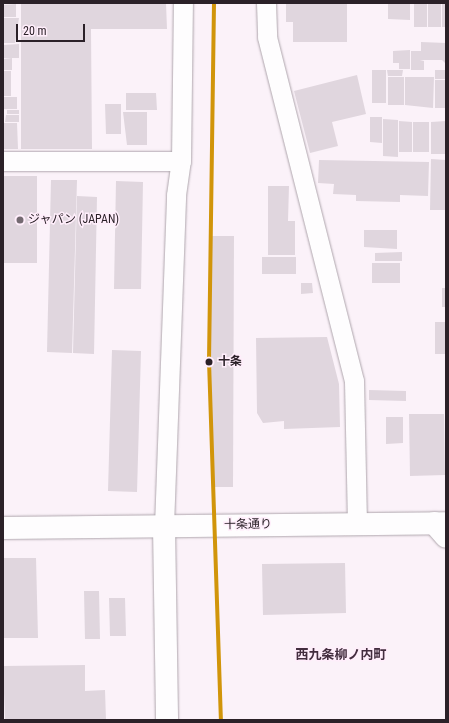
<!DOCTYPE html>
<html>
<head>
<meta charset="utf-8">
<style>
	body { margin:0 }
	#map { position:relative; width:449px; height:723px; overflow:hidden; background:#fbf2f9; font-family:"Roboto Condensed","Noto Sans JP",sans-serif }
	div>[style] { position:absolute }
	.building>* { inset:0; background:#e0d6de }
	.roads { filter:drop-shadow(0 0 1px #afa6ad) drop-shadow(0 0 1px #afa6ad) }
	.minor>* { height:19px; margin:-9.5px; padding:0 9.5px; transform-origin:9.5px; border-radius:9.5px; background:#fefdfe }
	.tertiary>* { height:22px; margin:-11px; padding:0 11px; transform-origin:11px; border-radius:11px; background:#fefdfe }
	.primary>* { height:22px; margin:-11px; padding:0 11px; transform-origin:11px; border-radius:11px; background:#fefdfe }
	.rail-1>* { height:4px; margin:-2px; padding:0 2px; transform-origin:2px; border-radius:2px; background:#d1950a }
	.dots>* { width:11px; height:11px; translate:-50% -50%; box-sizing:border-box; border:2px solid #ffeefb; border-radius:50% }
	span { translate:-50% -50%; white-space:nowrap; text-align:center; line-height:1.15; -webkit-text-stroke:3px #ffeefb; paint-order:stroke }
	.poi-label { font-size:12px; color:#2b2128 }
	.left { translate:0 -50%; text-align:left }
	.stop-label { font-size:12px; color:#2b2128; font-weight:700 }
	.street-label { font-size:12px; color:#2b2128 }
	.neighbourhood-label { font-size:13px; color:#422d3e; font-weight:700 }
	.frame { position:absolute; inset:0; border:4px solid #2b2128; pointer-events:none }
	.scale { position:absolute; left:16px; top:24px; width:69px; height:18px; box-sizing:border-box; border:2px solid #2b2128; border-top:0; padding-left:5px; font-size:12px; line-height:14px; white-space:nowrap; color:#2b2128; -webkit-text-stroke:3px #ffeefb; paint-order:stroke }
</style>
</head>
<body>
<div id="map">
	<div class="building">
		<div style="clip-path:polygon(21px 3px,166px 3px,167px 29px,91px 29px,92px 149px,21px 149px)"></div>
		<div style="clip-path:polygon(286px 3px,347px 3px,347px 42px,293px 42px,293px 22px,286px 22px)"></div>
		<div style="clip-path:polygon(388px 3px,410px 3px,410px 20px,388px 19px)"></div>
		<div style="clip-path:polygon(414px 3px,427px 3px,427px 27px,414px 27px)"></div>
		<div style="clip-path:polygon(428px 3px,441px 3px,441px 27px,428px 27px)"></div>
		<div style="clip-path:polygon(442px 3px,446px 3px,446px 27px,442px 27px)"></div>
		<div style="clip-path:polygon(16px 4px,16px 17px,3px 17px,3px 5px)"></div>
		<div style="clip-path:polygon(3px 18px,19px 18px,15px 43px,3px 43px)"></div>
		<div style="clip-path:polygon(421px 42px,446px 43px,446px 64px,442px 60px,420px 60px,424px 61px,424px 70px,411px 70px,411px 51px,421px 51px)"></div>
		<div style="clip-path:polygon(19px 44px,19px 58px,3px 58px,3px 45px)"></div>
		<div style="clip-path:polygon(410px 50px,410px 69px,399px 69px,399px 63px,393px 63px,393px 51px)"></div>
		<div style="clip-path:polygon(12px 58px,12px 70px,3px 70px,3px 59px)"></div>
		<div style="clip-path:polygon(372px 70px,386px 70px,386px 103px,372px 103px)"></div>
		<div style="clip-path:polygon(387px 70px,403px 70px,402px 76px,388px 76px)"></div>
		<div style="clip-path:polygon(435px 70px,446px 70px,446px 79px,435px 79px)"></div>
		<div style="clip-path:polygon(3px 71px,11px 71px,11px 96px,3px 96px)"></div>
		<div style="clip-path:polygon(357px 75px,366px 114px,332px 122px,338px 146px,310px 153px,294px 91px)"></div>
		<div style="clip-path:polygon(388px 77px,404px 77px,404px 105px,388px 105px)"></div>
		<div style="clip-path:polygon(405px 77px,434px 77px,433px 108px,405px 105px)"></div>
		<div style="clip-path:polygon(435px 80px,446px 80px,446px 108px,435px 108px)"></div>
		<div style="clip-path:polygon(126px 93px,156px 93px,157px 110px,126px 110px)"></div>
		<div style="clip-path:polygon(3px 97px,17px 97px,17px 109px,3px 109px)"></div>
		<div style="clip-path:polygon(105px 104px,121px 104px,121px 134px,106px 134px)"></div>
		<div style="clip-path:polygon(7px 110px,19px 110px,19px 114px,7px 114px)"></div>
		<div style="clip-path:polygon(123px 112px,147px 112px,147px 145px,127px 145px)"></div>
		<div style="clip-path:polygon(6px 115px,19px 115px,19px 122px,5px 122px)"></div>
		<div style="clip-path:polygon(370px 117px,382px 117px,382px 143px,370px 142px)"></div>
		<div style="clip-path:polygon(383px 119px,398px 120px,398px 157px,383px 156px)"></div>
		<div style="clip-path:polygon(399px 121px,412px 122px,412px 152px,399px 152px)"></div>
		<div style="clip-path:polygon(446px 121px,446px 154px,431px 154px,431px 122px)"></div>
		<div style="clip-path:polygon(413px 122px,429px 122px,429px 152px,413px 152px)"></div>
		<div style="clip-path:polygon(4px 123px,17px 123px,18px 149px,4px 149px)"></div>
		<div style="clip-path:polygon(431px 159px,446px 160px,446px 210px,430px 210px)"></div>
		<div style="clip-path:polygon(319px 160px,429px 162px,428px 196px,400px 195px,400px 202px,356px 201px,356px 195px,333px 194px,334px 184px,318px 183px)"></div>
		<div style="clip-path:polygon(3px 176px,37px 176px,37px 263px,3px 263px)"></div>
		<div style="clip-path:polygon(51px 180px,77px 180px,72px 353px,47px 352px)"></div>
		<div style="clip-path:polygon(116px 181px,143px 182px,141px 289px,114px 289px)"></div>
		<div style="clip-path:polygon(268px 186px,289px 186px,288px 221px,295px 221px,295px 255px,268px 255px)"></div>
		<div style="clip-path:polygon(77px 196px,97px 197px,94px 354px,73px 353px)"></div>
		<div style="clip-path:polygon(364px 230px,397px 230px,397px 249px,364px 247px)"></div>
		<div style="clip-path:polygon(210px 236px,234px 236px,233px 487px,212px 487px)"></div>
		<div style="clip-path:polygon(402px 252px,402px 261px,375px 261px,375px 253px)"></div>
		<div style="clip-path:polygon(262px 257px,296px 257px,296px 274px,262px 274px)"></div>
		<div style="clip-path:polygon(372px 263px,400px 263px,400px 283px,372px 283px)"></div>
		<div style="clip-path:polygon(301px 283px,312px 283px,313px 293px,301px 294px)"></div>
		<div style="clip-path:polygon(442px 288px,446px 288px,446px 307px,442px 307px)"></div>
		<div style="clip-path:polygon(435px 322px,446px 322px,446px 354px,435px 354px)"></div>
		<div style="clip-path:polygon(327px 337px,339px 384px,340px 427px,284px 429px,284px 421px,263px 423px,257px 413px,256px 338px)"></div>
		<div style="clip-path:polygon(112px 350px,141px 351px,137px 492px,108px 491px)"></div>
		<div style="clip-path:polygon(369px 390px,406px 391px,406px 401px,369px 400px)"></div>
		<div style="clip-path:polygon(409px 414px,444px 414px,445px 475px,410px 476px)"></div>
		<div style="clip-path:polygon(386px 417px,403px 417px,403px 443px,386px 444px)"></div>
		<div style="clip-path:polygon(3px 558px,36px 558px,38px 638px,3px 638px)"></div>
		<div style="clip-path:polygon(345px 563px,346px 613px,263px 615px,262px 564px)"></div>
		<div style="clip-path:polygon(84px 591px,99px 591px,100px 639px,85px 639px)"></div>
		<div style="clip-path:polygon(109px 598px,125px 598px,126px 636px,110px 636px)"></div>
		<div style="clip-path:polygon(85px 665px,85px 691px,105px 690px,106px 720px,5px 720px,3px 666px)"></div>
	</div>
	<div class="roads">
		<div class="minor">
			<div style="left:266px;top:3px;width:34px;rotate:88deg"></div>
			<div style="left:267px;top:37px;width:355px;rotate:75.8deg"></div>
			<div style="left:354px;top:381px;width:143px;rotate:88.8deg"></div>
			<div style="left:3px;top:161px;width:178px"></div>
			<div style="left:164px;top:526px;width:331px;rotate:-87.9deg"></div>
			<div style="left:176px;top:195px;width:34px;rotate:-82deg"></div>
			<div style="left:181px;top:161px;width:158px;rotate:-89.3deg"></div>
		</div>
		<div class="tertiary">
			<div style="left:434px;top:523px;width:18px;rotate:49deg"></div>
			<div style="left:164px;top:526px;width:194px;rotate:89.1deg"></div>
		</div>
		<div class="primary">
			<div style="left:3px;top:528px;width:443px;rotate:-0.6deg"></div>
		</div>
	</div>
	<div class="rail-1">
		<div style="left:214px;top:3px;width:358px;rotate:90.8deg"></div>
		<div style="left:209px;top:361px;width:359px;rotate:88.1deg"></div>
	</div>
	<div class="dots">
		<div style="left:20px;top:220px;background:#746a71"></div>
		<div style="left:209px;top:362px;background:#2b2128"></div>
	</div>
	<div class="poi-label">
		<span class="left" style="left:28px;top:220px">ジャパン (JAPAN)</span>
	</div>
	<div class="stop-label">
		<span class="left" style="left:218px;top:362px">十条</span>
	</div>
	<div class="street-label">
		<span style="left:248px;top:525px;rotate:-1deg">十条通り</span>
	</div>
	<div class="neighbourhood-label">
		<span style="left:341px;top:655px">西九条柳ノ内町</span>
	</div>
	<div class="frame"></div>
	<div class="scale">20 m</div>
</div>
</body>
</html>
